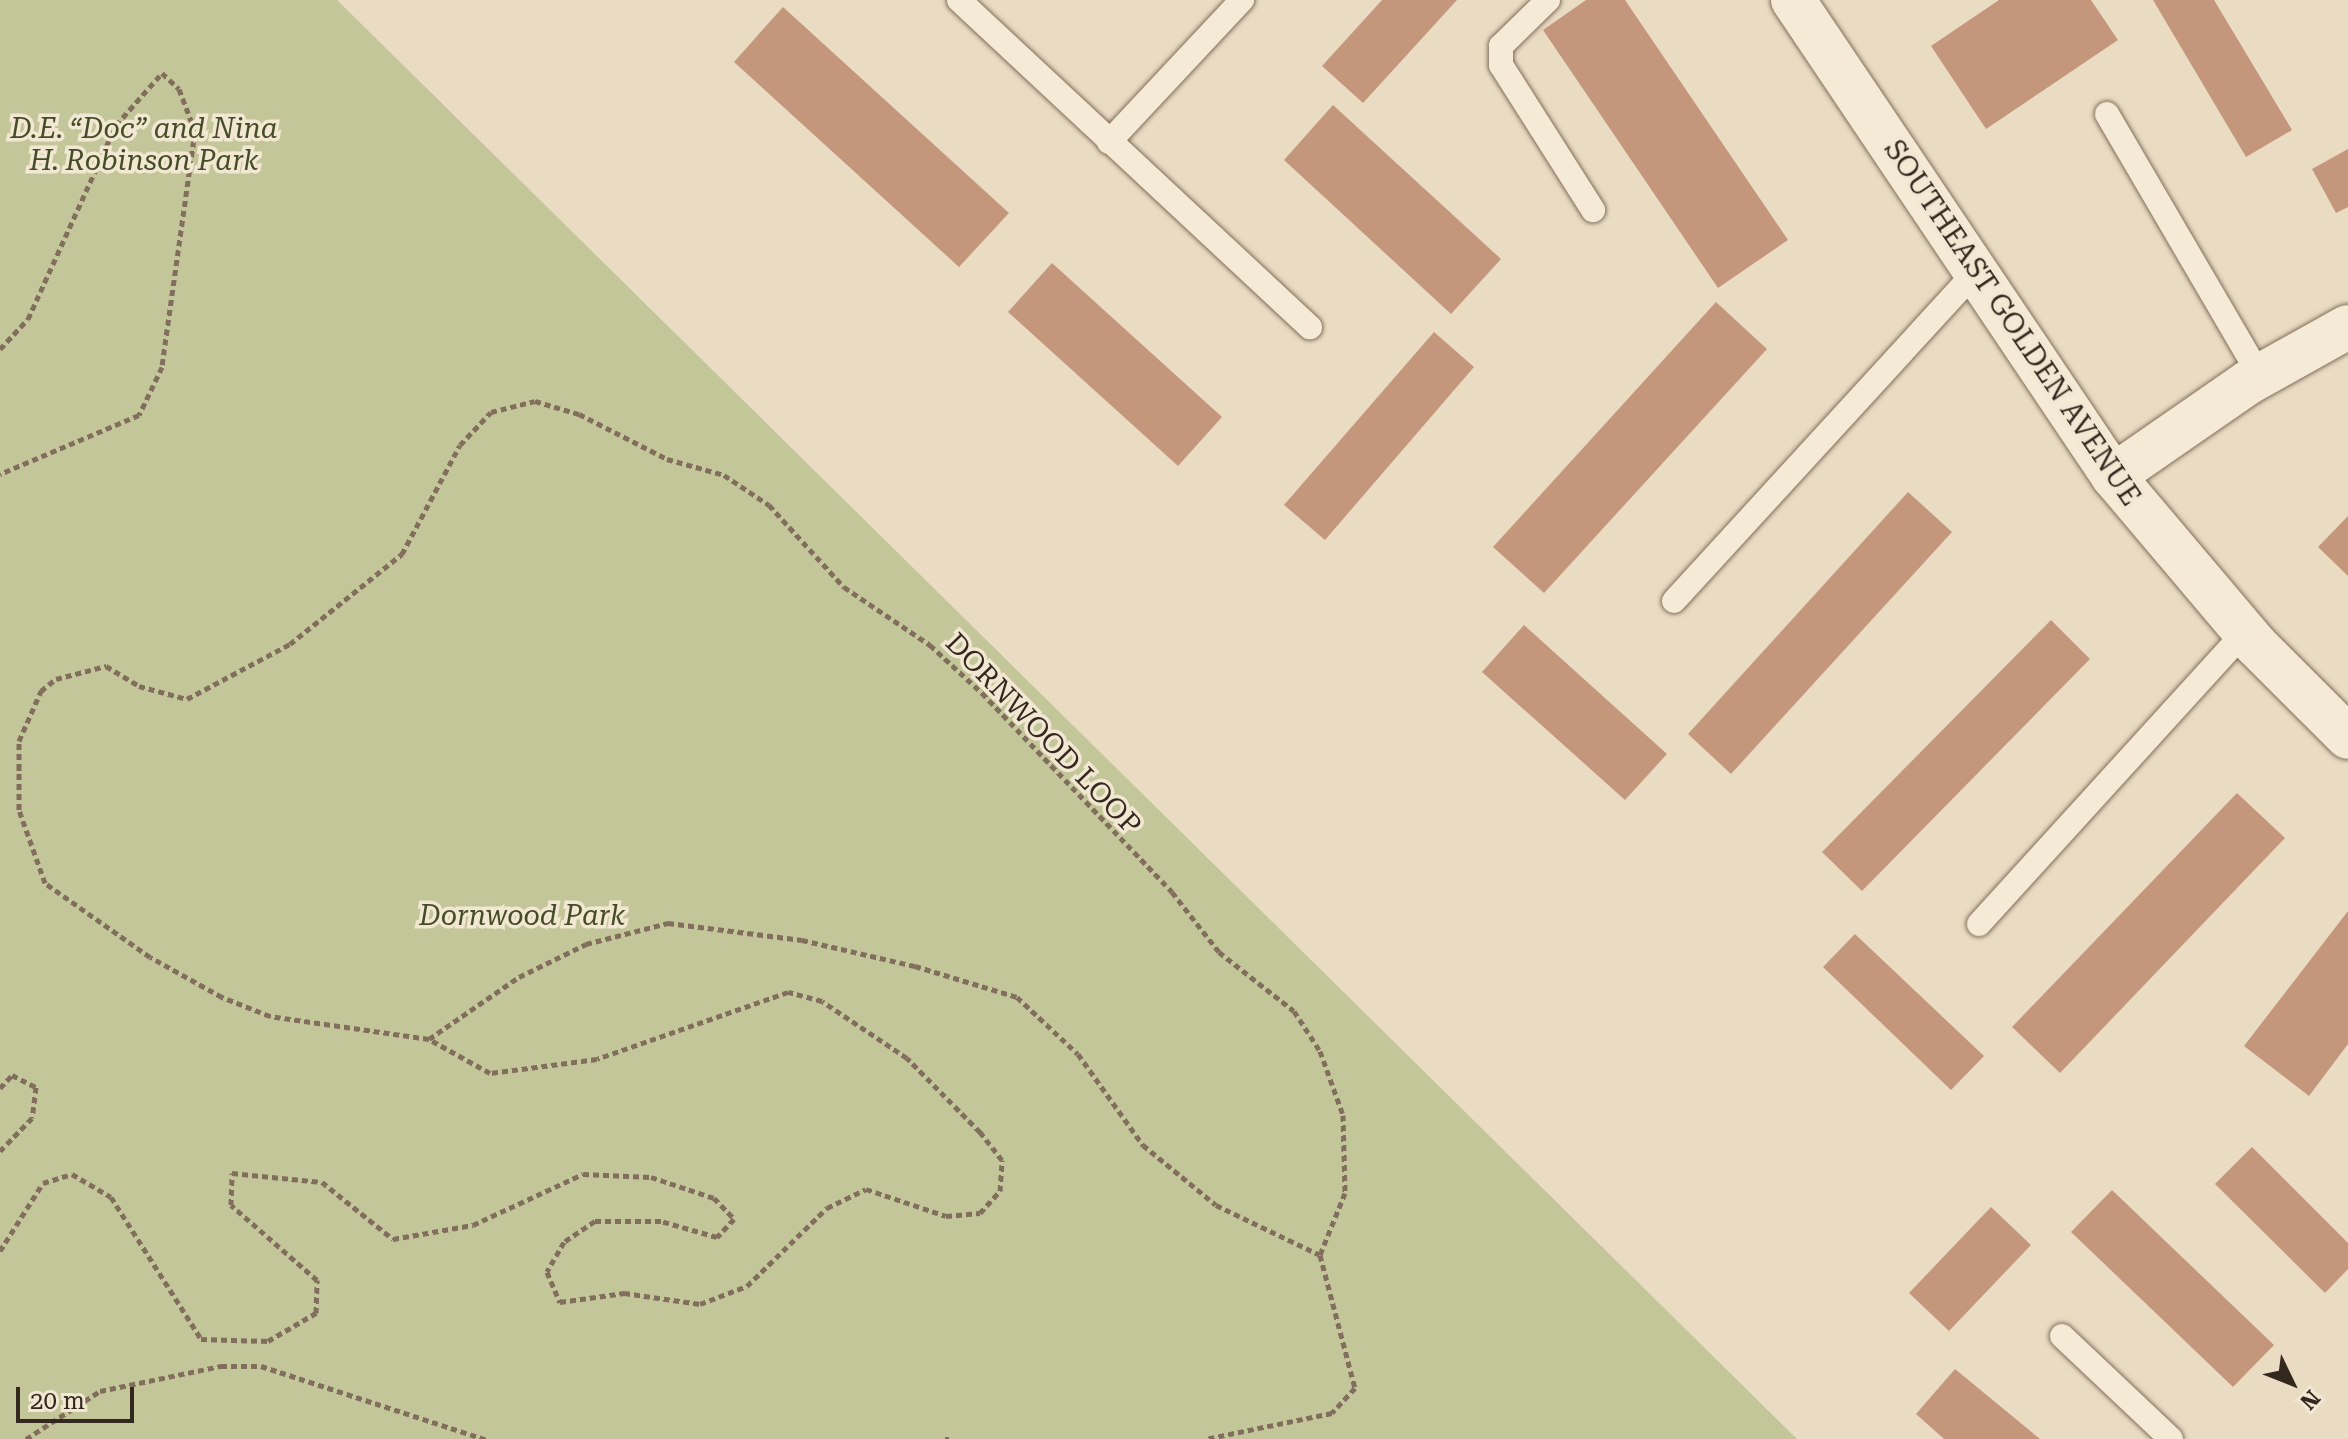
<!DOCTYPE html>
<html>
<head>
<meta charset="utf-8">
<style>
	body { margin:0 }
	#map { position:relative; width:2348px; height:1439px; overflow:hidden; background:#e9dcc3; font-family:"Roboto Serif",serif }
	div>[style] { position:absolute }
	.green>* { inset:0; background:#c3c698 }
	.building>* { inset:0; background:#c4977d }
	.path>* { height:5px; margin-top:-2.5px; transform-origin:0; background:repeating-linear-gradient(90deg,#826e5c 0 6px,transparent 0 10px) }
	.roads { filter:drop-shadow(0 0 2px #826e5c) drop-shadow(0 0 2px #826e5c) }
	.lane>* { height:24px; margin:-12px; padding:0 12px; transform-origin:12px; border-radius:12px; background:#f5ead5 }
	.street>* { height:44px; margin:-22px; padding:0 22px; transform-origin:22px; border-radius:22px; background:#f5ead5 }
	span { translate:-50% -50%; white-space:nowrap; text-align:center; line-height:1.15; -webkit-text-stroke:7px #f1e7d2; paint-order:stroke }
	.park-label { font-size:28px; color:#454d27; font-style:italic }
	.street-label { font-size:28px; color:#33281e }
	.north { position:absolute; left:2252px; top:1343px; width:80px; height:80px; -webkit-text-stroke:6px #f1e7d2; paint-order:stroke; rotate:133deg; font-size:22px; font-weight:700; line-height:32px; text-align:center; color:#33281e }
	.north::after { content:''; display:block; margin:auto; width:28px; height:36px; background:#33281e; clip-path:polygon(50% 0,100% 100%,50% 72%,0 100%) }
	.scale { position:absolute; left:16px; top:1387px; width:118px; height:36px; box-sizing:border-box; border:4px solid #33281e; border-top:0; padding-left:10px; font-size:24px; line-height:28px; white-space:nowrap; color:#33281e; -webkit-text-stroke:6px #f1e7d2; paint-order:stroke }
</style>
</head>
<body>
<div id="map">
	<div class="green">
		<div style="clip-path:polygon(0 0,337px 0,1797px 1439px,0 1439px)"></div>
	</div>
	<div class="building">
		<div style="clip-path:polygon(1382px 0,1457px 0,1363px 103px,1322px 66px)"></div>
		<div style="clip-path:polygon(1586px 0,1625px 0,1788px 240px,1718px 288px,1543px 30px)"></div>
		<div style="clip-path:polygon(1999px 0,2091px 0,2118px 40px,1986px 129px,1931px 46px)"></div>
		<div style="clip-path:polygon(2153px 0,2214px 0,2292px 130px,2246px 157px)"></div>
		<div style="clip-path:polygon(783px 7px,1009px 213px,959px 267px,734px 62px)"></div>
		<div style="clip-path:polygon(1333px 105px,1501px 259px,1451px 314px,1284px 160px)"></div>
		<div style="clip-path:polygon(2348px 149px,2348px 207px,2336px 213px,2312px 169px)"></div>
		<div style="clip-path:polygon(1052px 263px,1222px 417px,1178px 466px,1008px 312px)"></div>
		<div style="clip-path:polygon(1716px 302px,1767px 349px,1544px 593px,1493px 547px)"></div>
		<div style="clip-path:polygon(1434px 332px,1474px 367px,1325px 540px,1284px 505px)"></div>
		<div style="clip-path:polygon(1908px 492px,1952px 532px,1731px 774px,1688px 734px)"></div>
		<div style="clip-path:polygon(2348px 516px,2348px 576px,2318px 547px)"></div>
		<div style="clip-path:polygon(2051px 620px,2090px 659px,1862px 891px,1822px 852px)"></div>
		<div style="clip-path:polygon(1524px 625px,1667px 754px,1625px 800px,1482px 672px)"></div>
		<div style="clip-path:polygon(2237px 793px,2285px 838px,2060px 1073px,2012px 1027px)"></div>
		<div style="clip-path:polygon(2348px 911px,2348px 1044px,2309px 1096px,2244px 1046px)"></div>
		<div style="clip-path:polygon(1855px 934px,1984px 1056px,1951px 1090px,1823px 967px)"></div>
		<div style="clip-path:polygon(2252px 1147px,2348px 1243px,2348px 1269px,2325px 1293px,2215px 1184px)"></div>
		<div style="clip-path:polygon(2112px 1190px,2274px 1345px,2233px 1387px,2071px 1232px)"></div>
		<div style="clip-path:polygon(1991px 1207px,2031px 1245px,1949px 1331px,1909px 1293px)"></div>
		<div style="clip-path:polygon(1955px 1369px,2040px 1439px,1944px 1439px,1916px 1414px)"></div>
	</div>
	<div class="path">
		<div style="left:0;top:349px;width:41px;rotate:-47deg"></div>
		<div style="left:28px;top:319px;width:213px;rotate:-65.6deg"></div>
		<div style="left:116px;top:125px;width:69px;rotate:-48.5deg"></div>
		<div style="left:162px;top:73px;width:23px;rotate:43deg"></div>
		<div style="left:179px;top:89px;width:45px;rotate:69.1deg"></div>
		<div style="left:195px;top:131px;width:238px;rotate:98deg"></div>
		<div style="left:162px;top:367px;width:53px;rotate:115.6deg"></div>
		<div style="left:139px;top:415px;width:151px;rotate:157deg"></div>
		<div style="left:429px;top:1039px;width:109px;rotate:-34.6deg"></div>
		<div style="left:519px;top:977px;width:75px;rotate:-26.2deg"></div>
		<div style="left:586px;top:944px;width:85px;rotate:-14.4deg"></div>
		<div style="left:668px;top:923px;width:135px;rotate:7.2deg"></div>
		<div style="left:802px;top:940px;width:116px;rotate:13deg"></div>
		<div style="left:915px;top:966px;width:107px;rotate:16.9deg"></div>
		<div style="left:1017px;top:997px;width:83px;rotate:43.1deg"></div>
		<div style="left:1078px;top:1054px;width:112px;rotate:54.5deg"></div>
		<div style="left:1143px;top:1145px;width:94px;rotate:39.4deg"></div>
		<div style="left:1216px;top:1205px;width:115px;rotate:25.7deg"></div>
		<div style="left:0;top:1088px;width:18px;rotate:-47deg"></div>
		<div style="left:12px;top:1075px;width:27px;rotate:27deg"></div>
		<div style="left:36px;top:1087px;width:31px;rotate:97deg"></div>
		<div style="left:32px;top:1118px;width:46px;rotate:134.1deg"></div>
		<div style="left:0;top:1251px;width:80px;rotate:-57.7deg"></div>
		<div style="left:43px;top:1183px;width:30px;rotate:-17deg"></div>
		<div style="left:72px;top:1174px;width:45px;rotate:30.5deg"></div>
		<div style="left:111px;top:1197px;width:168px;rotate:57.6deg"></div>
		<div style="left:201px;top:1339px;width:67px;rotate:1.7deg"></div>
		<div style="left:268px;top:1341px;width:56px;rotate:-30.3deg"></div>
		<div style="left:316px;top:1313px;width:33px;rotate:-88deg"></div>
		<div style="left:317px;top:1280px;width:114px;rotate:-138.9deg"></div>
		<div style="left:231px;top:1205px;width:32px;rotate:-88deg"></div>
		<div style="left:232px;top:1173px;width:90px;rotate:5.7deg"></div>
		<div style="left:322px;top:1182px;width:91px;rotate:38.8deg"></div>
		<div style="left:393px;top:1239px;width:81px;rotate:-9.9deg"></div>
		<div style="left:473px;top:1225px;width:121px;rotate:-24.9deg"></div>
		<div style="left:583px;top:1174px;width:68px;rotate:2.5deg"></div>
		<div style="left:651px;top:1177px;width:66px;rotate:18.4deg"></div>
		<div style="left:714px;top:1198px;width:29px;rotate:46deg"></div>
		<div style="left:734px;top:1219px;width:25px;rotate:133deg"></div>
		<div style="left:717px;top:1237px;width:58px;rotate:-164.1deg"></div>
		<div style="left:661px;top:1221px;width:66px;rotate:180deg"></div>
		<div style="left:595px;top:1221px;width:37px;rotate:146deg"></div>
		<div style="left:564px;top:1242px;width:34px;rotate:120deg"></div>
		<div style="left:547px;top:1272px;width:33px;rotate:67deg"></div>
		<div style="left:560px;top:1302px;width:65px;rotate:-8deg"></div>
		<div style="left:624px;top:1293px;width:77px;rotate:8.2deg"></div>
		<div style="left:700px;top:1304px;width:50px;rotate:-21deg"></div>
		<div style="left:747px;top:1286px;width:112px;rotate:-44.3deg"></div>
		<div style="left:827px;top:1208px;width:43px;rotate:-26deg"></div>
		<div style="left:866px;top:1189px;width:84px;rotate:18.6deg"></div>
		<div style="left:946px;top:1216px;width:34px;rotate:-5deg"></div>
		<div style="left:980px;top:1213px;width:30px;rotate:-48deg"></div>
		<div style="left:1000px;top:1191px;width:31px;rotate:-86deg"></div>
		<div style="left:1002px;top:1160px;width:36px;rotate:-128deg"></div>
		<div style="left:980px;top:1132px;width:104px;rotate:-134.6deg"></div>
		<div style="left:907px;top:1058px;width:102px;rotate:-146.2deg"></div>
		<div style="left:822px;top:1001px;width:35px;rotate:-165deg"></div>
		<div style="left:788px;top:992px;width:202px;rotate:160.7deg"></div>
		<div style="left:597px;top:1059px;width:108px;rotate:172.5deg"></div>
		<div style="left:490px;top:1073px;width:70px;rotate:-150.9deg"></div>
		<div style="left:429px;top:1039px;width:161px;rotate:-171.8deg"></div>
		<div style="left:270px;top:1016px;width:52px;rotate:-158.4deg"></div>
		<div style="left:222px;top:997px;width:82px;rotate:-150.9deg"></div>
		<div style="left:150px;top:957px;width:128px;rotate:-144.8deg"></div>
		<div style="left:45px;top:883px;width:77px;rotate:-109.6deg"></div>
		<div style="left:19px;top:810px;width:69px;rotate:-90deg"></div>
		<div style="left:19px;top:741px;width:55px;rotate:-66.3deg"></div>
		<div style="left:41px;top:691px;width:19px;rotate:-39deg"></div>
		<div style="left:56px;top:679px;width:52px;rotate:-14.6deg"></div>
		<div style="left:106px;top:666px;width:39px;rotate:31deg"></div>
		<div style="left:139px;top:686px;width:50px;rotate:15.2deg"></div>
		<div style="left:187px;top:699px;width:117px;rotate:-28.1deg"></div>
		<div style="left:290px;top:644px;width:144px;rotate:-38.8deg"></div>
		<div style="left:402px;top:554px;width:123px;rotate:-62deg"></div>
		<div style="left:460px;top:445px;width:45px;rotate:-46.8deg"></div>
		<div style="left:491px;top:412px;width:45px;rotate:-14deg"></div>
		<div style="left:535px;top:401px;width:46px;rotate:16.5deg"></div>
		<div style="left:579px;top:414px;width:99px;rotate:27.1deg"></div>
		<div style="left:667px;top:459px;width:59px;rotate:15.7deg"></div>
		<div style="left:724px;top:475px;width:54px;rotate:33.7deg"></div>
		<div style="left:769px;top:505px;width:111px;rotate:47.6deg"></div>
		<div style="left:844px;top:587px;width:104px;rotate:34deg"></div>
		<div style="left:930px;top:645px;width:71px;rotate:42.7deg"></div>
		<div style="left:982px;top:693px;width:275px;rotate:46.3deg"></div>
		<div style="left:1172px;top:892px;width:76px;rotate:51.9deg"></div>
		<div style="left:1219px;top:952px;width:95px;rotate:38.2deg"></div>
		<div style="left:1294px;top:1011px;width:48px;rotate:57deg"></div>
		<div style="left:1320px;top:1051px;width:68px;rotate:70.2deg"></div>
		<div style="left:1343px;top:1115px;width:78px;rotate:88.5deg"></div>
		<div style="left:1345px;top:1193px;width:67px;rotate:112deg"></div>
		<div style="left:1320px;top:1255px;width:138px;rotate:75.3deg"></div>
		<div style="left:1355px;top:1388px;width:34px;rotate:133deg"></div>
		<div style="left:1332px;top:1413px;width:130px;rotate:168.4deg"></div>
		<div style="left:26px;top:1439px;width:88px;rotate:-33deg"></div>
		<div style="left:100px;top:1391px;width:124px;rotate:-11.7deg"></div>
		<div style="left:221px;top:1366px;width:40px"></div>
		<div style="left:261px;top:1366px;width:236px;rotate:18.1deg"></div>
		<div style="left:945px;top:1439px;width:4px"></div>
	</div>
	<div class="roads">
		<div class="lane">
			<div style="left:959px;top:0;width:480px;rotate:43deg"></div>
			<div style="left:1548px;top:0;width:66px;rotate:135.6deg"></div>
			<div style="left:1501px;top:46px;width:19px;rotate:90deg"></div>
			<div style="left:1501px;top:65px;width:172px;rotate:57.6deg"></div>
			<div style="left:2107px;top:114px;width:303px;rotate:59.7deg"></div>
			<div style="left:1109px;top:142px;width:195px;rotate:-46.9deg"></div>
			<div style="left:1674px;top:601px;width:445px;rotate:-47.5deg"></div>
			<div style="left:1979px;top:924px;width:395px;rotate:-47.7deg"></div>
			<div style="left:2062px;top:1336px;width:150px;rotate:43.4deg"></div>
		</div>
		<div class="street">
			<div style="left:1793px;top:0;width:574px;rotate:56.09deg"></div>
			<div style="left:2113px;top:476px;width:221px;rotate:49.8deg"></div>
			<div style="left:2256px;top:645px;width:130px;rotate:45deg"></div>
			<div style="left:2113px;top:476px;width:165px;rotate:-34.7deg"></div>
			<div style="left:2249px;top:382px;width:113px;rotate:-29.1deg"></div>
		</div>
	</div>
	<div class="park-label">
		<span style="left:144px;top:145px">D.E. “Doc” and Nina<br>H. Robinson Park</span>
		<span style="left:522px;top:916px">Dornwood Park</span>
	</div>
	<div class="street-label">
		<span style="left:2012px;top:323px;rotate:56deg">SOUTHEAST GOLDEN AVENUE</span>
		<span style="left:1043px;top:734px;rotate:46deg">DORNWOOD LOOP</span>
	</div>
	<div class="north">N</div>
	<div class="scale">20 m</div>
</div>
</body>
</html>
